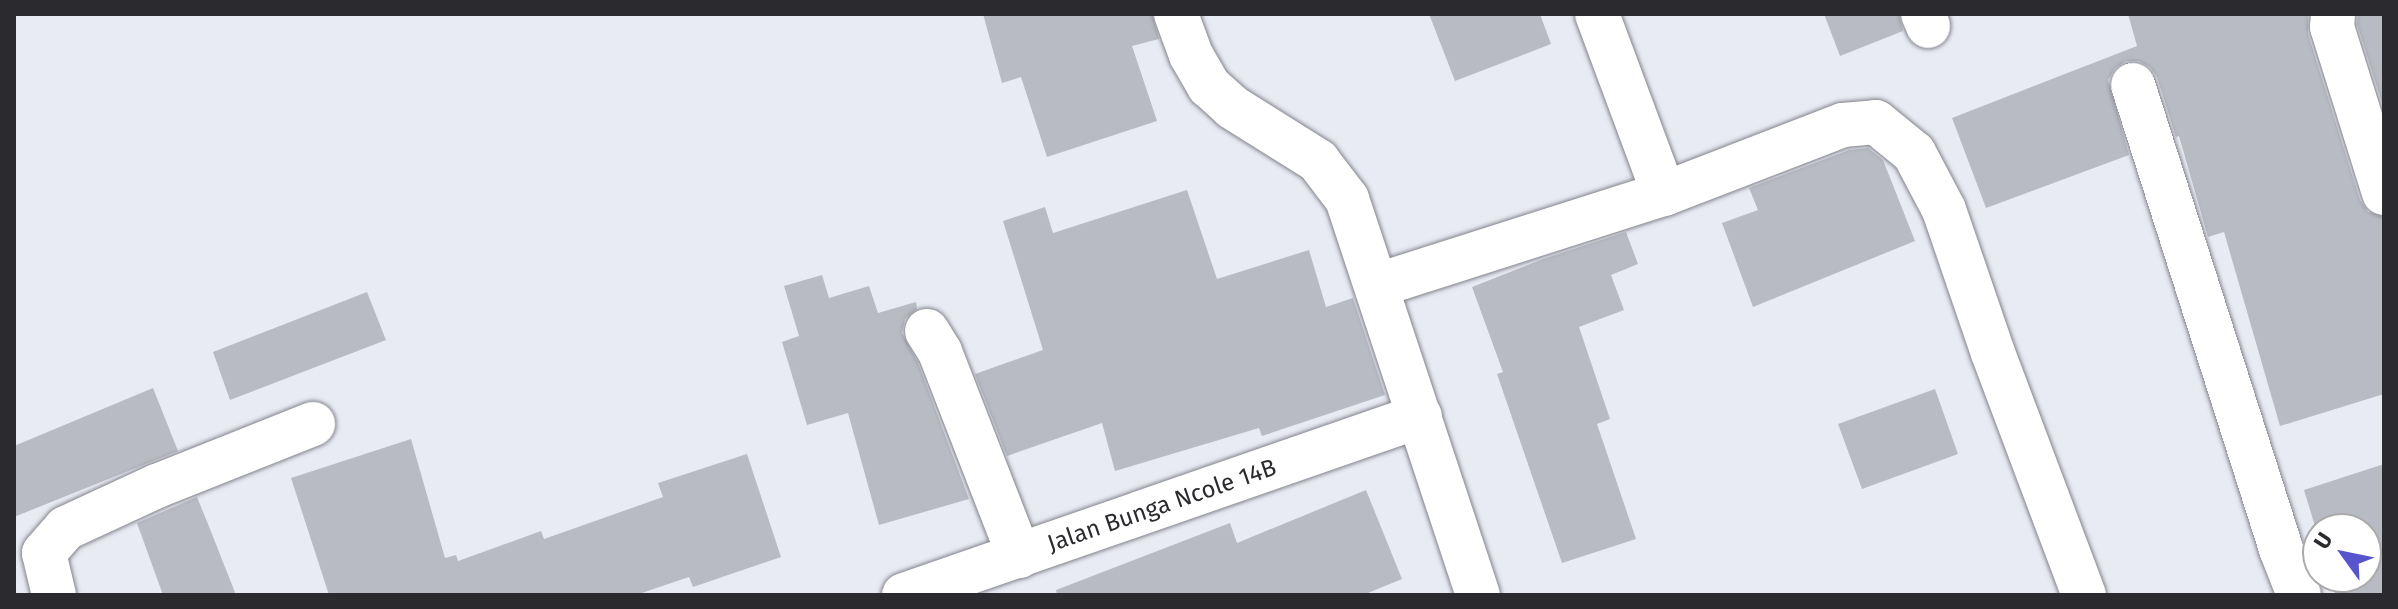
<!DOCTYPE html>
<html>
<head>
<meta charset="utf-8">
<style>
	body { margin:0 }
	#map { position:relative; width:2398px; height:609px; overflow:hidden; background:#e9ebf4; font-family:"Fira Sans",sans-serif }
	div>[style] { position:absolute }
	.building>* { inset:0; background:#b9bbc4 }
	.roads { filter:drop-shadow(0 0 2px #82838c) drop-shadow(0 0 2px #82838c) }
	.street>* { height:44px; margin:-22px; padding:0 22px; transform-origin:22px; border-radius:22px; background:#fff }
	span { translate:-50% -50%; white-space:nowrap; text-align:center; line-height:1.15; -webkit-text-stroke:8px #fff; paint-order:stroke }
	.street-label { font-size:24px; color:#2b2b2f }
	.frame { position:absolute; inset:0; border:16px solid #2b2b2f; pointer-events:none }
	.north { position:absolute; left:2302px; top:513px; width:80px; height:80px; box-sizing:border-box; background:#fff; border:2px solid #aaaaac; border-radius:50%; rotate:303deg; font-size:22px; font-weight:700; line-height:32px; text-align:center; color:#2b2b2f }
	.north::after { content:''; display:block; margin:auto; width:28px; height:36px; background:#5855cc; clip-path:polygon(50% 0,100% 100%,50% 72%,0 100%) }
</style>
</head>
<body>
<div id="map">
	<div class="building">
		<div style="clip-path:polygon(983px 14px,1152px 14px,1159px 39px,1132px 46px,1157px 121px,1047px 157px,1021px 77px,1002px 83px)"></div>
		<div style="clip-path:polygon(1429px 14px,1540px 14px,1551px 44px,1455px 81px)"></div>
		<div style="clip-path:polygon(1824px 14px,1899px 14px,1903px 31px,1840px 56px)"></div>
		<div style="clip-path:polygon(2128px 14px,2308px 14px,2308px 34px,2360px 200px,2368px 212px,2384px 217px,2384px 394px,2280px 426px,2224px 232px,2208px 237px,2179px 136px,2176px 137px,2157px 77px,2150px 67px,2139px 61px,2126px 61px,2115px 68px,2108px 80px,2129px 155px,1986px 208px,1952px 118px,2137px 46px)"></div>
		<div style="clip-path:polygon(2358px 14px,2384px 14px,2384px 109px,2357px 24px)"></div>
		<div style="clip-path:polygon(1868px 148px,1883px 160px,1915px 241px,1753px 307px,1722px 223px,1758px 210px,1749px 188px,1849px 150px)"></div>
		<div style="clip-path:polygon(1187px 190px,1217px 279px,1309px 250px,1326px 307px,1353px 298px,1385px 395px,1262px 436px,1259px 428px,1115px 471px,1102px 423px,1007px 456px,975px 374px,1043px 350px,1003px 221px,1045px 207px,1053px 233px)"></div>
		<div style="clip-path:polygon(1626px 232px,1638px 264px,1611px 275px,1624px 310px,1579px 327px,1610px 419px,1597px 424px,1636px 539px,1562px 563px,1497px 374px,1503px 372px,1472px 287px,1543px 259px)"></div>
		<div style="clip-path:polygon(822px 275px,829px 298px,869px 286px,878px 313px,916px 302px,917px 309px,905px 319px,902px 333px,918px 363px,969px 499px,879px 525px,848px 413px,807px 425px,782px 342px,799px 336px,784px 286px)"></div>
		<div style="clip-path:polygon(367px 292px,386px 340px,230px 400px,213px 352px)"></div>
		<div style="clip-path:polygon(153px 388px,178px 451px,14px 517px,14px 446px)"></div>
		<div style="clip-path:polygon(1935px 389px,1958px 454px,1862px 489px,1838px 424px)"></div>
		<div style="clip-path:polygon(411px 439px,445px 558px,456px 555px,458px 561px,541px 531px,544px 539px,663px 497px,658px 483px,747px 454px,781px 557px,693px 587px,689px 577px,636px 595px,329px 595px,291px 478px)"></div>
		<div style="clip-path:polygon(2384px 464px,2384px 595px,2336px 595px,2330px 577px,2366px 577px,2366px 529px,2318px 529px,2318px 536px,2304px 490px)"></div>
		<div style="clip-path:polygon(1366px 490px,1402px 579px,1363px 595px,1057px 595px,1056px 590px,1230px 523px,1237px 543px)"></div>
		<div style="clip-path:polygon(197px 497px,208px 524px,236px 595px,163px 595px,137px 523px)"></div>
	</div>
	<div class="roads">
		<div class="street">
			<div style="left:1176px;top:14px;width:44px;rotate:69.9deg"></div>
			<div style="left:1191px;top:55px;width:36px;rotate:60deg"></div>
			<div style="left:1209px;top:86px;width:31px;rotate:42deg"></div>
			<div style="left:1232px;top:107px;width:102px;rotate:32.1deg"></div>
			<div style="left:1318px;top:161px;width:48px;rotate:52.7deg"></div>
			<div style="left:1347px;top:199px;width:417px;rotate:71.7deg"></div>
			<div style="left:1597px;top:14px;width:192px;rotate:69.6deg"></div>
			<div style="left:1923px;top:14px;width:13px;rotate:67deg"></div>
			<div style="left:2333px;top:14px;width:13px;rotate:94deg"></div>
			<div style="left:2332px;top:27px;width:174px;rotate:72.6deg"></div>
			<div style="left:2133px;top:85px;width:487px;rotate:72.3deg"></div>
			<div style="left:2281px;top:549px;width:49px;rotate:68.6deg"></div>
			<div style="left:1378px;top:285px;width:300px;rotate:-17.7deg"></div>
			<div style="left:1664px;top:194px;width:192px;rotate:-21.1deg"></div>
			<div style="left:1843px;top:125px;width:33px;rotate:-5deg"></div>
			<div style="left:1876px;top:122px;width:49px;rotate:39.2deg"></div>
			<div style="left:1914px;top:153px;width:64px;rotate:62.2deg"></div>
			<div style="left:1944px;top:210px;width:151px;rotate:71.1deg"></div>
			<div style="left:1993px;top:353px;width:259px;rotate:69.4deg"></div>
			<div style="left:927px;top:331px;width:25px;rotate:58deg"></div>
			<div style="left:940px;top:352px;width:219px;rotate:68.8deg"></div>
			<div style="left:54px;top:595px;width:43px;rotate:-103.4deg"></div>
			<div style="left:44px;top:553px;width:33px;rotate:-49deg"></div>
			<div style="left:66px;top:528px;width:100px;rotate:-24.8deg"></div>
			<div style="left:157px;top:486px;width:168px;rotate:-21.7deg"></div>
			<div style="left:904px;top:595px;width:546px;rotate:-19.13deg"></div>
		</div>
	</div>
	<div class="street-label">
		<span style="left:1162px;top:506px;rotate:-19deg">Jalan Bunga Ncole 14B</span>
	</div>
	<div class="frame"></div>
	<div class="north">U</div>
</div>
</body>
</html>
